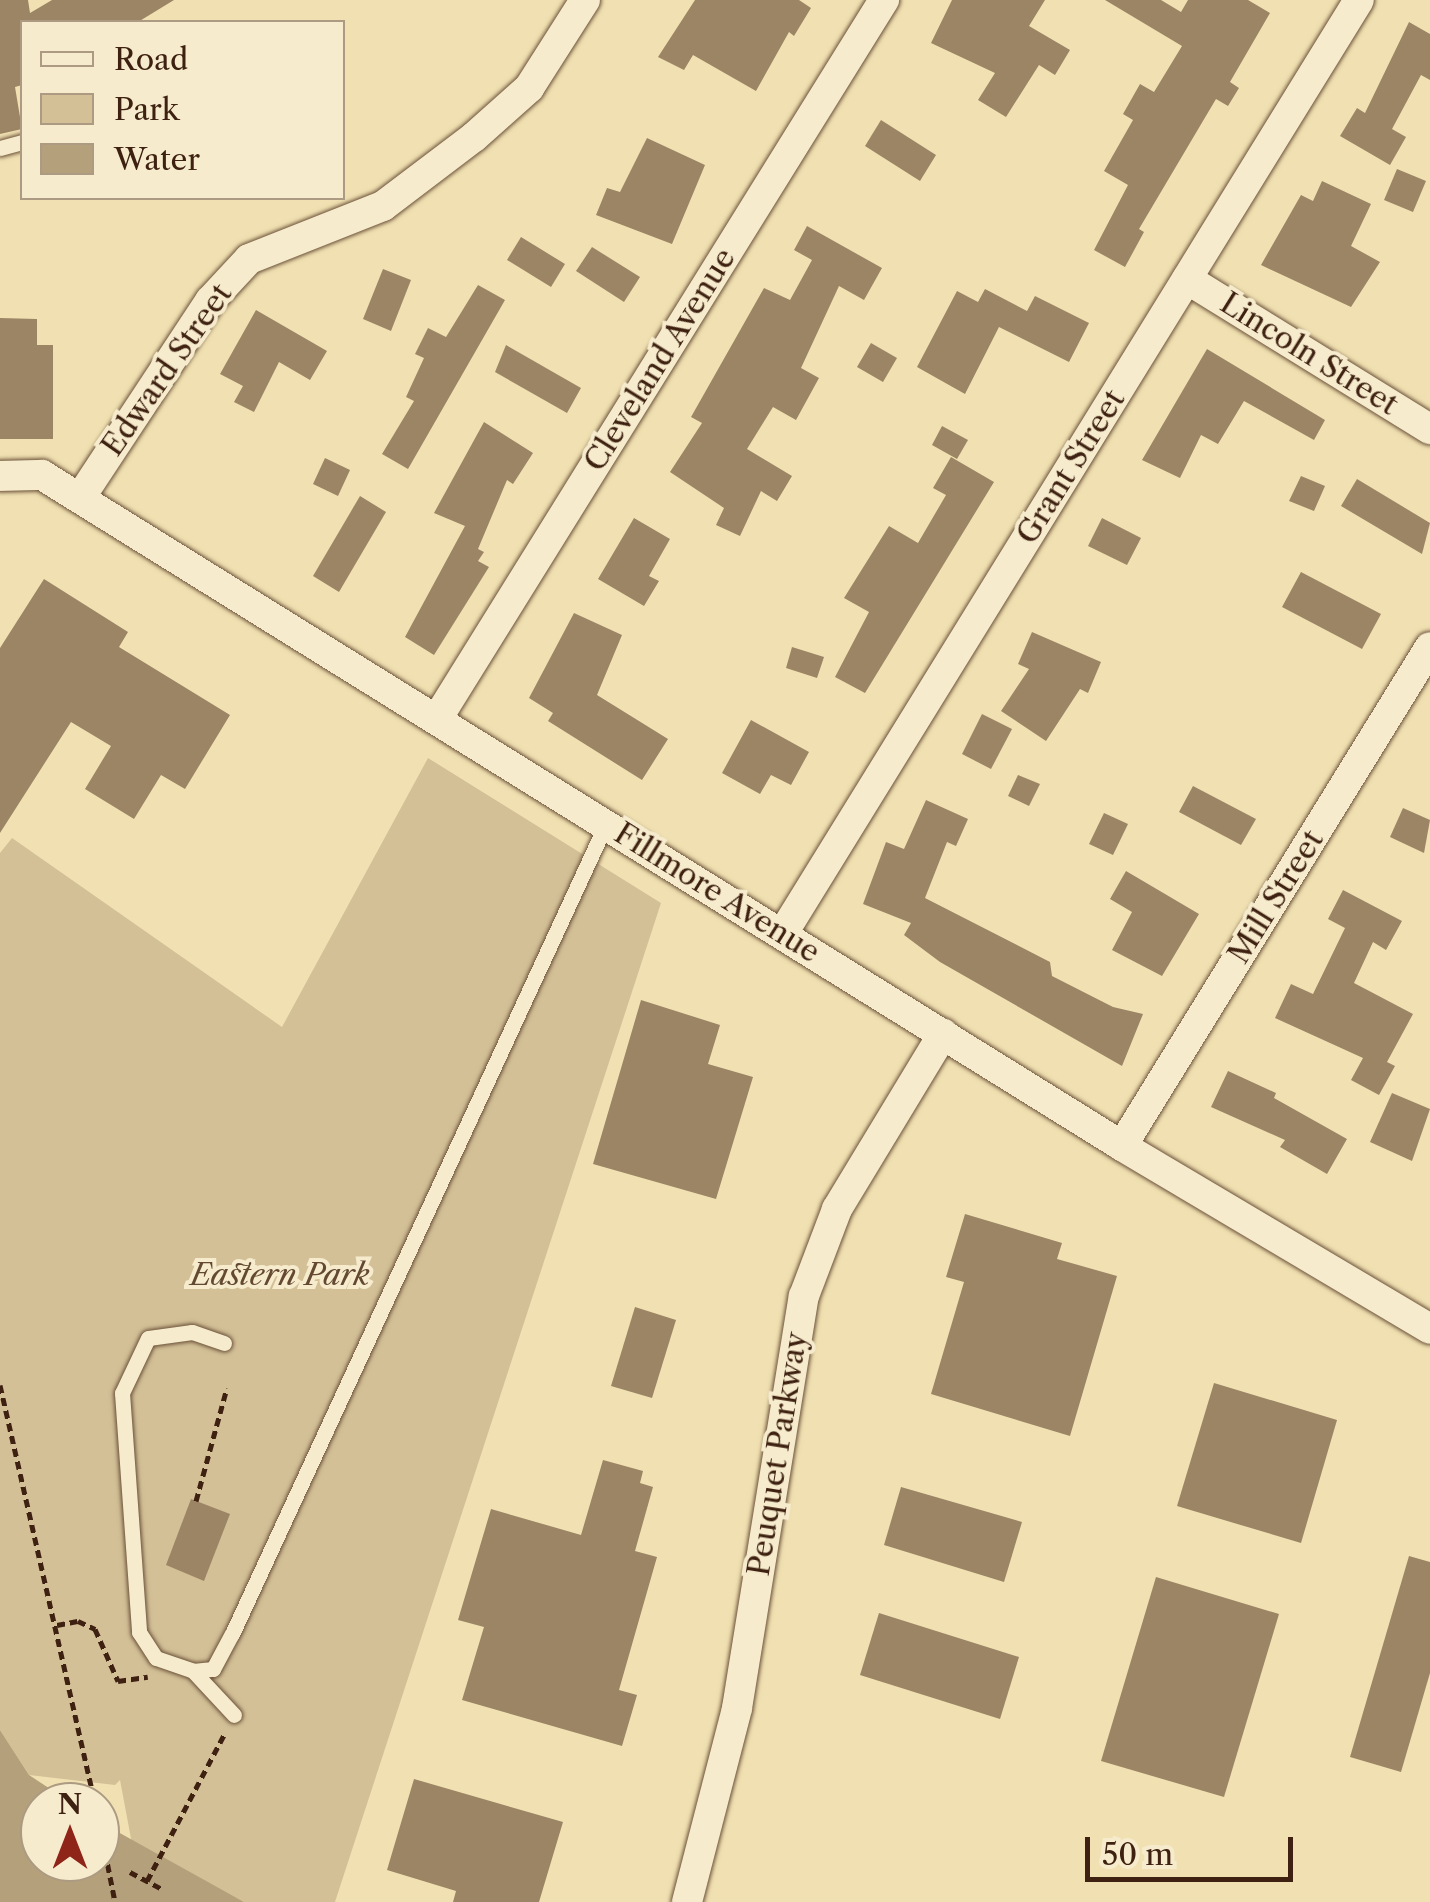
<!DOCTYPE html>
<html>
<head>
<meta charset="utf-8">
<style>
	body { margin:0 }
	#map { position:relative; width:1430px; height:1902px; overflow:hidden; background:#f1e1b2; font-family:"Libre Caslon Text",serif }
	div>[style] { position:absolute }
	.green>* { inset:0; background:#d3c097 }
	.water>* { inset:0; background:#b4a07b }
	.building>* { inset:0; background:#9b8565 }
	.path>* { height:5px; margin-top:-2.5px; transform-origin:0; background:repeating-linear-gradient(90deg,#3e2111 0 8px,transparent 0 13px) }
	.roads { filter:drop-shadow(0 0 2px #6b5139) drop-shadow(0 0 2px #6b5139) }
	.lane>* { height:15px; margin:-7.5px; padding:0 7.5px; transform-origin:7.5px; border-radius:7.5px; background:#f6eccd }
	.street>* { height:30px; margin:-15px; padding:0 15px; transform-origin:15px; border-radius:15px; background:#f6eccd }
	span { translate:-50% -50%; white-space:nowrap; text-align:center; line-height:1.15; -webkit-text-stroke:8px #f6eccd; paint-order:stroke }
	.street-label { font-size:30px; color:#3e2111 }
	.park-label { font-size:30px; color:#634932; font-style:italic }
	.legend { position:absolute; left:20px; top:20px; width:325px; height:180px; box-sizing:border-box; background:#f6eccd; border:2px solid #ac9b82; margin:0; padding:12px 18px; list-style:none; font-size:30px; color:#3e2111 }
	.legend li { display:flex; align-items:center; gap:20px; height:50px }
	.legend b { width:50px; border:2px solid #ac9b82 }
	.north { position:absolute; left:20px; top:1782px; width:100px; height:100px; box-sizing:border-box; background:#f6eccd; border:2px solid #ac9b82; border-radius:50%; rotate:0deg; font-size:28px; font-weight:700; line-height:40px; text-align:center; color:#3e2111 }
	.north::after { content:''; display:block; margin:auto; width:35px; height:45px; background:#8f2418; clip-path:polygon(50% 0,100% 100%,50% 72%,0 100%) }
	.scale { position:absolute; left:1085px; top:1837px; width:208px; height:45px; box-sizing:border-box; border:5px solid #3e2111; border-top:0; padding-left:12px; font-size:30px; line-height:35px; white-space:nowrap; color:#3e2111; -webkit-text-stroke:8px #f6eccd; paint-order:stroke }
</style>
</head>
<body>
<div id="map">
	<div class="green">
		<div style="clip-path:polygon(428px 758px,661px 903px,335px 1902px,244px 1902px,132px 1844px,120px 1780px,115px 1785px,29px 1775px,0 1730px,0 853px,12px 838px,282px 1027px)"></div>
	</div>
	<div class="water">
		<div style="clip-path:polygon(0 1730px,29px 1775px,70px 1802px,40px 1802px,40px 1862px,100px 1862px,100px 1822px,244px 1902px,0 1902px)"></div>
	</div>
	<div class="building">
		<div style="clip-path:polygon(0 0,28px 0,30px 13px,52px 0,174px 0,138px 22px,22px 22px,22px 85px,15px 87px,22px 129px,0 134px)"></div>
		<div style="clip-path:polygon(695px 0,799px 0,811px 8px,794px 36px,789px 32px,756px 91px,693px 55px,684px 70px,658px 57px)"></div>
		<div style="clip-path:polygon(952px 0,1045px 0,1029px 26px,1070px 50px,1055px 75px,1039px 65px,1006px 117px,978px 100px,995px 73px,931px 43px)"></div>
		<div style="clip-path:polygon(1105px 0,1161px 0,1181px 12px,1188px 0,1248px 0,1270px 13px,1230px 82px,1239px 88px,1228px 106px,1216px 99px,1139px 229px,1144px 232px,1125px 267px,1094px 250px,1128px 185px,1104px 171px,1133px 120px,1123px 114px,1140px 84px,1154px 92px,1182px 46px)"></div>
		<div style="clip-path:polygon(1409px 22px,1430px 34px,1430px 80px,1421px 75px,1392px 129px,1406px 137px,1390px 165px,1340px 136px,1357px 108px,1365px 113px)"></div>
		<div style="clip-path:polygon(881px 120px,936px 155px,920px 181px,865px 146px)"></div>
		<div style="clip-path:polygon(647px 138px,705px 165px,672px 244px,596px 215px,607px 188px,620px 192px)"></div>
		<div style="clip-path:polygon(1397px 169px,1426px 181px,1413px 212px,1384px 200px)"></div>
		<div style="clip-path:polygon(1322px 181px,1371px 204px,1351px 246px,1380px 262px,1351px 307px,1261px 265px,1301px 195px,1313px 201px)"></div>
		<div style="clip-path:polygon(807px 226px,882px 268px,864px 300px,839px 286px,801px 368px,819px 378px,796px 420px,773px 407px,747px 449px,792px 476px,777px 501px,761px 491px,740px 536px,716px 525px,724px 508px,670px 472px,702px 423px,691px 417px,764px 288px,790px 300px,812px 260px,794px 250px)"></div>
		<div style="clip-path:polygon(521px 237px,565px 264px,551px 287px,507px 260px)"></div>
		<div style="clip-path:polygon(592px 247px,640px 277px,624px 302px,576px 271px)"></div>
		<div style="clip-path:polygon(383px 269px,411px 280px,391px 331px,363px 319px)"></div>
		<div style="clip-path:polygon(478px 285px,505px 300px,408px 469px,382px 454px,414px 401px,406px 397px,424px 358px,415px 354px,428px 328px,446px 337px)"></div>
		<div style="clip-path:polygon(985px 289px,1027px 311px,1035px 296px,1089px 323px,1069px 362px,999px 327px,965px 394px,917px 367px,957px 291px,978px 302px)"></div>
		<div style="clip-path:polygon(256px 310px,327px 351px,310px 380px,279px 362px,254px 412px,234px 402px,243px 386px,220px 374px)"></div>
		<div style="clip-path:polygon(0 318px,37px 319px,37px 345px,53px 345px,53px 439px,0 439px)"></div>
		<div style="clip-path:polygon(871px 343px,897px 358px,883px 382px,857px 367px)"></div>
		<div style="clip-path:polygon(506px 345px,581px 388px,567px 413px,495px 372px)"></div>
		<div style="clip-path:polygon(1207px 349px,1325px 420px,1314px 440px,1244px 401px,1218px 444px,1201px 435px,1180px 478px,1142px 460px)"></div>
		<div style="clip-path:polygon(484px 422px,533px 453px,513px 484px,507px 480px,478px 549px,484px 552px,478px 561px,489px 567px,434px 655px,405px 637px,465px 526px,434px 513px)"></div>
		<div style="clip-path:polygon(942px 426px,968px 440px,957px 459px,932px 445px)"></div>
		<div style="clip-path:polygon(951px 457px,994px 482px,865px 693px,835px 677px,869px 612px,844px 598px,889px 526px,918px 543px,946px 495px,933px 488px)"></div>
		<div style="clip-path:polygon(325px 458px,350px 470px,338px 496px,313px 484px)"></div>
		<div style="clip-path:polygon(1301px 476px,1325px 486px,1314px 511px,1289px 501px)"></div>
		<div style="clip-path:polygon(1357px 479px,1430px 523px,1422px 554px,1341px 506px)"></div>
		<div style="clip-path:polygon(360px 496px,386px 512px,339px 592px,313px 576px)"></div>
		<div style="clip-path:polygon(634px 518px,670px 539px,649px 576px,659px 581px,644px 606px,598px 579px)"></div>
		<div style="clip-path:polygon(1102px 518px,1141px 538px,1127px 565px,1088px 546px)"></div>
		<div style="clip-path:polygon(1301px 572px,1381px 614px,1362px 649px,1282px 607px)"></div>
		<div style="clip-path:polygon(44px 579px,128px 632px,119px 647px,230px 715px,185px 789px,161px 775px,134px 819px,85px 789px,111px 746px,71px 722px,0 833px,0 648px)"></div>
		<div style="clip-path:polygon(574px 613px,622px 635px,597px 695px,668px 739px,642px 780px,548px 721px,553px 713px,529px 698px)"></div>
		<div style="clip-path:polygon(1032px 632px,1101px 662px,1088px 693px,1080px 689px,1046px 741px,1001px 711px,1029px 669px,1018px 664px)"></div>
		<div style="clip-path:polygon(792px 647px,824px 657px,817px 678px,786px 668px)"></div>
		<div style="clip-path:polygon(982px 714px,1012px 729px,991px 769px,962px 754px)"></div>
		<div style="clip-path:polygon(751px 720px,809px 752px,791px 785px,771px 775px,760px 794px,722px 773px)"></div>
		<div style="clip-path:polygon(1018px 775px,1040px 784px,1029px 806px,1008px 796px)"></div>
		<div style="clip-path:polygon(1193px 786px,1256px 819px,1241px 845px,1179px 812px)"></div>
		<div style="clip-path:polygon(926px 800px,968px 819px,956px 846px,947px 842px,925px 898px,1050px 962px,1052px 976px,1113px 1007px,1143px 1014px,1122px 1066px,940px 962px,904px 935px,911px 923px,863px 904px,886px 842px,904px 849px)"></div>
		<div style="clip-path:polygon(1403px 808px,1430px 820px,1424px 853px,1390px 837px)"></div>
		<div style="clip-path:polygon(1104px 813px,1128px 824px,1113px 855px,1089px 844px)"></div>
		<div style="clip-path:polygon(1126px 871px,1199px 914px,1162px 976px,1112px 950px,1132px 912px,1110px 899px)"></div>
		<div style="clip-path:polygon(1343px 890px,1402px 921px,1386px 950px,1373px 942px,1354px 983px,1413px 1014px,1387px 1062px,1395px 1066px,1379px 1095px,1351px 1080px,1363px 1058px,1275px 1018px,1291px 984px,1313px 994px,1345px 928px,1328px 919px)"></div>
		<div style="clip-path:polygon(641px 1000px,720px 1025px,708px 1064px,753px 1077px,716px 1199px,593px 1164px)"></div>
		<div style="clip-path:polygon(1228px 1071px,1276px 1093px,1274px 1098px,1347px 1139px,1327px 1174px,1280px 1147px,1285px 1140px,1211px 1107px)"></div>
		<div style="clip-path:polygon(1392px 1093px,1430px 1109px,1412px 1161px,1370px 1142px)"></div>
		<div style="clip-path:polygon(965px 1214px,1062px 1243px,1057px 1259px,1117px 1276px,1070px 1436px,931px 1394px,964px 1282px,946px 1277px)"></div>
		<div style="clip-path:polygon(635px 1307px,676px 1320px,652px 1398px,611px 1386px)"></div>
		<div style="clip-path:polygon(1214px 1383px,1337px 1420px,1301px 1543px,1177px 1506px)"></div>
		<div style="clip-path:polygon(603px 1460px,643px 1471px,640px 1483px,653px 1487px,635px 1551px,657px 1557px,619px 1690px,637px 1695px,622px 1746px,462px 1700px,484px 1627px,458px 1620px,491px 1509px,581px 1535px)"></div>
		<div style="clip-path:polygon(901px 1487px,1022px 1522px,1004px 1582px,884px 1545px)"></div>
		<div style="clip-path:polygon(191px 1499px,230px 1514px,204px 1581px,166px 1565px)"></div>
		<div style="clip-path:polygon(1409px 1556px,1430px 1562px,1430px 1673px,1401px 1772px,1350px 1757px)"></div>
		<div style="clip-path:polygon(1156px 1577px,1279px 1614px,1224px 1797px,1101px 1761px)"></div>
		<div style="clip-path:polygon(879px 1613px,1019px 1657px,1000px 1719px,860px 1675px)"></div>
		<div style="clip-path:polygon(414px 1779px,563px 1822px,539px 1902px,453px 1902px,456px 1891px,387px 1870px)"></div>
	</div>
	<div class="path">
		<div style="left:0;top:1385px;width:428px;rotate:77.2deg"></div>
		<div style="left:196px;top:1501px;width:117px;rotate:-74.7deg"></div>
		<div style="left:57px;top:1625px;width:21px;rotate:-11deg"></div>
		<div style="left:78px;top:1621px;width:19px;rotate:25deg"></div>
		<div style="left:95px;top:1629px;width:57px;rotate:66.1deg"></div>
		<div style="left:118px;top:1681px;width:30px;rotate:-8deg"></div>
		<div style="left:100px;top:1826px;width:77px;rotate:78.8deg"></div>
		<div style="left:130px;top:1872px;width:36px;rotate:28deg"></div>
		<div style="left:147px;top:1881px;width:167px;rotate:-62.2deg"></div>
	</div>
	<div class="roads">
		<div class="lane">
			<div style="left:0;top:148px;width:23px;rotate:-15deg"></div>
			<div style="left:224px;top:1343px;width:34px;rotate:-161deg"></div>
			<div style="left:192px;top:1332px;width:44px;rotate:172.2deg"></div>
			<div style="left:148px;top:1338px;width:61px;rotate:115.3deg"></div>
			<div style="left:122px;top:1393px;width:240px;rotate:85.9deg"></div>
			<div style="left:139px;top:1632px;width:31px;rotate:57deg"></div>
			<div style="left:156px;top:1658px;width:39px;rotate:19deg"></div>
			<div style="left:193px;top:1671px;width:20px;rotate:-6deg"></div>
			<div style="left:213px;top:1669px;width:40px;rotate:-62deg"></div>
			<div style="left:232px;top:1634px;width:892px;rotate:-65.22deg"></div>
			<div style="left:193px;top:1671px;width:60px;rotate:47deg"></div>
		</div>
		<div class="street">
			<div style="left:1187px;top:279px;width:286px;rotate:31.7deg"></div>
			<div style="left:0;top:476px;width:42px;rotate:-1.4deg"></div>
			<div style="left:42px;top:475px;width:1271px;rotate:31.85deg"></div>
			<div style="left:1122px;top:1146px;width:358px;rotate:30.7deg"></div>
			<div style="left:80px;top:498px;width:236px;rotate:-56.6deg"></div>
			<div style="left:210px;top:301px;width:57px;rotate:-47.1deg"></div>
			<div style="left:249px;top:259px;width:144px;rotate:-21.6deg"></div>
			<div style="left:383px;top:206px;width:114px;rotate:-37.2deg"></div>
			<div style="left:474px;top:137px;width:74px;rotate:-41.7deg"></div>
			<div style="left:529px;top:88px;width:104px;rotate:-57.5deg"></div>
			<div style="left:437px;top:719px;width:847px;rotate:-58.13deg"></div>
			<div style="left:783px;top:933px;width:1096px;rotate:-58.31deg"></div>
			<div style="left:1122px;top:1146px;width:586px;rotate:-58.32deg"></div>
			<div style="left:687px;top:1902px;width:200px;rotate:-75.5deg"></div>
			<div style="left:737px;top:1708px;width:417px;rotate:-80.8deg"></div>
			<div style="left:804px;top:1296px;width:93px;rotate:-69.2deg"></div>
			<div style="left:837px;top:1209px;width:205px;rotate:-58.8deg"></div>
		</div>
	</div>
	<div class="street-label">
		<span style="left:1309px;top:354px;rotate:32deg">Lincoln Street</span>
		<span style="left:660px;top:360px;rotate:-58deg">Cleveland Avenue</span>
		<span style="left:167px;top:370px;rotate:-55deg">Edward Street</span>
		<span style="left:1071px;top:467px;rotate:-58deg">Grant Street</span>
		<span style="left:717px;top:893px;rotate:32deg">Fillmore Avenue</span>
		<span style="left:1276px;top:897px;rotate:-58deg">Mill Street</span>
		<span style="left:778px;top:1454px;rotate:-81deg">Peuquet Parkway</span>
	</div>
	<div class="park-label">
		<span style="left:280px;top:1275px">Eastern Park</span>
	</div>
	<ul class="legend">
	<li><b style="height:12px;background:#f6eccd"></b>Road</li>
	<li><b style="height:28px;background:#d3c097"></b>Park</li>
	<li><b style="height:28px;background:#b4a07b"></b>Water</li>
	</ul>
	<div class="north">N</div>
	<div class="scale">50 m</div>
</div>
</body>
</html>
